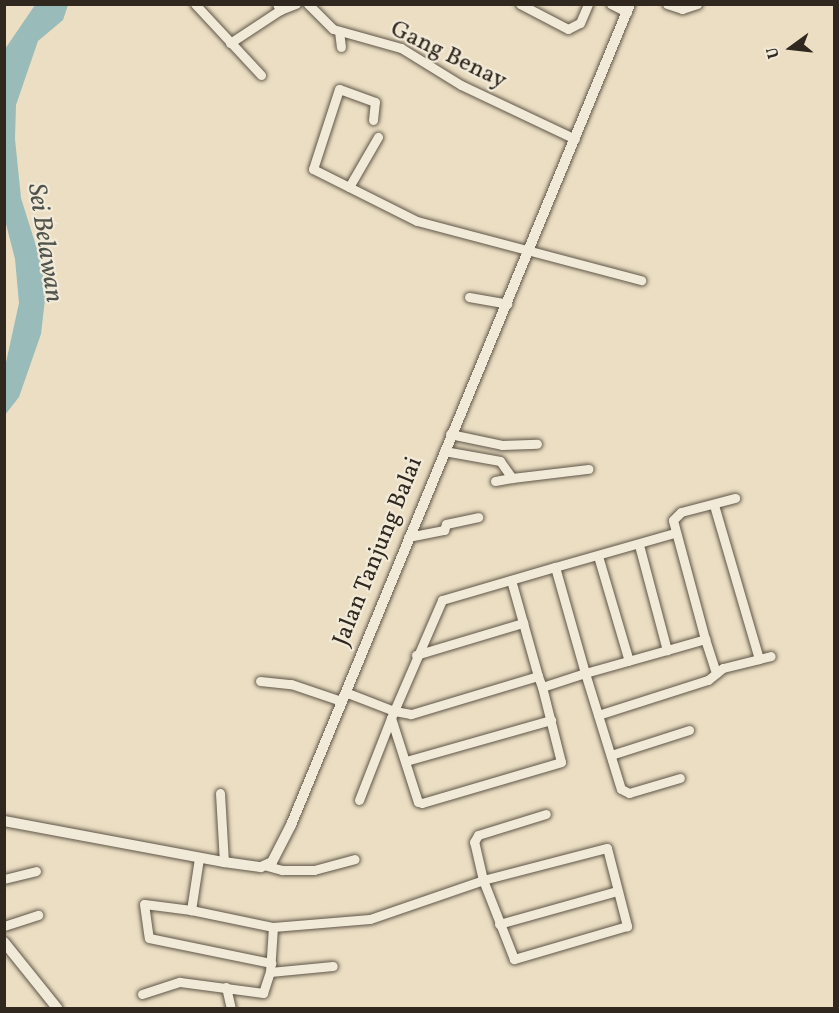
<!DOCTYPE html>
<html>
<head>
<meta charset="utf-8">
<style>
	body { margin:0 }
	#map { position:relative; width:839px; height:1013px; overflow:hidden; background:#ebdec3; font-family:Vollkorn,serif }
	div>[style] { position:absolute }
	.water>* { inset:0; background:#99bbb9 }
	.roads { filter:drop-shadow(0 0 2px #5f5547) drop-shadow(0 0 2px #5f5547) }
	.minor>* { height:9px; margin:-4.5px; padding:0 4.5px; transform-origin:4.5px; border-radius:4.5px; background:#f2ead8 }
	.tertiary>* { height:10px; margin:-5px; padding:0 5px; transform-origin:5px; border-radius:5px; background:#f2ead8 }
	span { translate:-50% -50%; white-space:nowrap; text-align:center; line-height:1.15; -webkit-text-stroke:4.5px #f2ead8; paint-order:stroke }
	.street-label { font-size:24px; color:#30271e }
	.water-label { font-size:26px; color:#50534c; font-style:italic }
	.frame { position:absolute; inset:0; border:6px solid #30271e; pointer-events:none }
	.north { position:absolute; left:761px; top:18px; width:60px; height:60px; -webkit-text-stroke:4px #f2ead8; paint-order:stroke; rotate:255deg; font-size:16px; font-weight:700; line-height:24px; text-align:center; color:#30271e }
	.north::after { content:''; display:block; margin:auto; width:21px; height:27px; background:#30271e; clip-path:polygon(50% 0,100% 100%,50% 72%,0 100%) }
</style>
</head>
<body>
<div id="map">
	<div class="water">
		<div style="clip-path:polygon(35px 5px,68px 5px,63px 20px,38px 41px,16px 105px,15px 139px,21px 198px,42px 265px,45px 299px,41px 334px,19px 397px,5px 415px,5px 367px,19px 303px,15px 259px,5px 220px,5px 49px)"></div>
	</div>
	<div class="roads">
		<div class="minor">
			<div style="left:195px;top:4px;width:97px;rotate:47.1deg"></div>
			<div style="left:277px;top:4px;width:7px;rotate:63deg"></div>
			<div style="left:280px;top:10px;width:17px;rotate:-21deg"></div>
			<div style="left:308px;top:4px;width:35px;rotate:45deg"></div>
			<div style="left:333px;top:29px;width:71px;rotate:15.6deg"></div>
			<div style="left:401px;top:48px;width:70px;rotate:31.7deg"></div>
			<div style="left:461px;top:85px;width:126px;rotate:25.3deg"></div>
			<div style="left:520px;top:4px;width:54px;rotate:27.5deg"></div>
			<div style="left:568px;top:29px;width:13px;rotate:-27deg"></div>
			<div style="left:580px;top:23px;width:21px;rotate:-67deg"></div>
			<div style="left:611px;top:4px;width:18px;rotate:27deg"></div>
			<div style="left:667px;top:4px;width:16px;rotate:18deg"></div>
			<div style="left:682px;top:9px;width:16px;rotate:-18deg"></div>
			<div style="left:339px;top:31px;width:16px;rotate:83deg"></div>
			<div style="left:230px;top:43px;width:60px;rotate:-33.4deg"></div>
			<div style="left:373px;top:120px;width:18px;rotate:-84deg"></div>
			<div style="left:375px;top:102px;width:38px;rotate:-160deg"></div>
			<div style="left:339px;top:89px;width:84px;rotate:108deg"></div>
			<div style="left:313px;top:169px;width:116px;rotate:26.6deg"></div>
			<div style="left:417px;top:221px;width:232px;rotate:14.8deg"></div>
			<div style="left:349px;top:187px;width:58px;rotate:-59.9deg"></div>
			<div style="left:469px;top:297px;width:39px;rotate:10deg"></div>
			<div style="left:450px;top:434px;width:53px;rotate:11.9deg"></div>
			<div style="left:502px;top:445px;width:35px;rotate:-2deg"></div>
			<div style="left:444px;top:451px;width:57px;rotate:10.1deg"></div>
			<div style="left:500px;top:461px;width:21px;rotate:55deg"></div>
			<div style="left:512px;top:478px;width:77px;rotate:-6.8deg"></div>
			<div style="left:495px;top:481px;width:17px;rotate:-10deg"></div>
			<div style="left:408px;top:537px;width:37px;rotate:-11deg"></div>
			<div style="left:444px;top:530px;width:6px;rotate:-72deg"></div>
			<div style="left:446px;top:524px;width:33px;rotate:-12deg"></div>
			<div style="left:639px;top:545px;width:109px;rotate:75.1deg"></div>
			<div style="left:667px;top:650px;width:85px;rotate:164.3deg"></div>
			<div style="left:585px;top:673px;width:45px;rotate:162deg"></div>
			<div style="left:542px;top:687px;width:12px;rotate:-110deg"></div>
			<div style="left:538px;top:676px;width:133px;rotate:163.3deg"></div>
			<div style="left:411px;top:714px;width:17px;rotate:-170deg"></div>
			<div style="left:394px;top:711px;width:121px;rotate:-66.6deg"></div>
			<div style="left:442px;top:600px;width:118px;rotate:-16.3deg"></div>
			<div style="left:555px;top:567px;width:110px;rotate:74.2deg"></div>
			<div style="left:585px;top:673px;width:121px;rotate:72.8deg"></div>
			<div style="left:621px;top:789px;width:9px;rotate:27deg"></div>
			<div style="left:629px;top:793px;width:53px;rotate:-16.4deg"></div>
			<div style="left:598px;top:556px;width:109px;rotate:73.6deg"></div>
			<div style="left:555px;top:567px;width:124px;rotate:-15.9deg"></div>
			<div style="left:511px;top:580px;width:100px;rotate:74.3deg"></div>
			<div style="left:705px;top:639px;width:36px;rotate:72deg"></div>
			<div style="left:667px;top:650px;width:40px;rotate:-16deg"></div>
			<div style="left:705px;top:639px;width:123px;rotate:-105.1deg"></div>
			<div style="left:673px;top:520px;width:11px;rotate:-45deg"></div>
			<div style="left:681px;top:512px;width:56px;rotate:-14.5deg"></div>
			<div style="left:416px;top:655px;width:112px;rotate:-16.7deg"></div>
			<div style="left:759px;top:659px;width:12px;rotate:-14deg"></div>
			<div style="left:260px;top:681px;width:31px;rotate:6deg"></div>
			<div style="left:291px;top:684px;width:53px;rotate:18.8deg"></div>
			<div style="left:345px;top:692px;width:53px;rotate:21.2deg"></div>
			<div style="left:394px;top:711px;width:8px;rotate:113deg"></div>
			<div style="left:391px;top:718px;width:88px;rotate:72.2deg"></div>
			<div style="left:418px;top:802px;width:4px;rotate:14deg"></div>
			<div style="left:422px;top:803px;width:145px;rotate:-16.4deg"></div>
			<div style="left:561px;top:762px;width:77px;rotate:-104.2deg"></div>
			<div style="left:598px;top:715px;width:115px;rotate:-17.7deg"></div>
			<div style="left:708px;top:680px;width:19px;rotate:-39deg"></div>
			<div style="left:723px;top:668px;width:37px;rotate:-14deg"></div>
			<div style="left:759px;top:659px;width:160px;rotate:-106.3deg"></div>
			<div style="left:611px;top:755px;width:82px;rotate:-17.8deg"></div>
			<div style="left:406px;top:761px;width:151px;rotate:-15.8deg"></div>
			<div style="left:220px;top:793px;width:69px;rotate:86.7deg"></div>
			<div style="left:359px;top:800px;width:88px;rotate:-68.7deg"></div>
			<div style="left:199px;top:858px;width:53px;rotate:98.7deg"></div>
			<div style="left:191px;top:910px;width:84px;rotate:11.7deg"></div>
			<div style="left:273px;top:927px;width:97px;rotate:-4.7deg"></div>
			<div style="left:370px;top:919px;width:120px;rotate:-19deg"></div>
			<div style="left:483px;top:880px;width:128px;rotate:-14.5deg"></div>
			<div style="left:607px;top:848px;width:81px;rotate:75.6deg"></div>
			<div style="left:627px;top:926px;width:118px;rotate:163.7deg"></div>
			<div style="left:514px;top:959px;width:85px;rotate:-111.4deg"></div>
			<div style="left:483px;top:880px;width:39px;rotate:-103deg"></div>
			<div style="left:474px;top:842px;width:8px;rotate:-60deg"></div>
			<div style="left:478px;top:835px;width:71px;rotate:-17.2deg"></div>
			<div style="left:267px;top:866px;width:16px;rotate:15deg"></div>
			<div style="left:282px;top:870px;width:32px"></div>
			<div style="left:314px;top:870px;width:42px;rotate:-15deg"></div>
			<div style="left:4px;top:879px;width:33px;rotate:-14deg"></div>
			<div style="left:191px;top:910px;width:47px;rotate:-172.7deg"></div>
			<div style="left:144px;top:904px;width:34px;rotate:82deg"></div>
			<div style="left:149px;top:938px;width:125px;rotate:11.6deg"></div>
			<div style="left:499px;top:924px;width:123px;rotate:-15.6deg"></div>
			<div style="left:4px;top:926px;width:36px;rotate:-18deg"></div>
			<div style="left:270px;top:972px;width:63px;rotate:-5.4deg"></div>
			<div style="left:226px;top:987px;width:22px;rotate:77deg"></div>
			<div style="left:142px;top:994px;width:40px;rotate:-18deg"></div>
			<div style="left:180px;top:982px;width:84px;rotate:7.5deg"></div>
			<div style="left:263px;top:993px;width:22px;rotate:-72deg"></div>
			<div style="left:270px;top:972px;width:45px;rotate:-86.2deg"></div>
		</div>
		<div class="tertiary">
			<div style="left:4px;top:821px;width:224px;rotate:10.6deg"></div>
			<div style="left:224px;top:862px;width:37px;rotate:8deg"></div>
			<div style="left:261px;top:867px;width:12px;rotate:-24deg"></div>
			<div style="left:272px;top:862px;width:42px;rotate:-62.8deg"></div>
			<div style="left:291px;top:825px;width:888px;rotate:-67.56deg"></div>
			<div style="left:4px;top:942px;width:85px;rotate:51.2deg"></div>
		</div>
	</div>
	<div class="street-label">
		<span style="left:448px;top:56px;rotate:26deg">Gang Benay</span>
		<span style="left:379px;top:552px;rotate:-68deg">Jalan Tanjung Balai</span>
	</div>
	<div class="water-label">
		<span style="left:44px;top:243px;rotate:81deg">Sei Belawan</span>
	</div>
	<div class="frame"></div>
	<div class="north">U</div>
</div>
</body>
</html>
